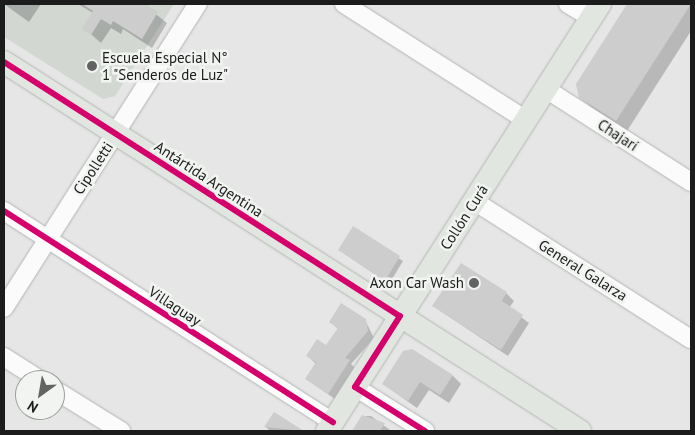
<!DOCTYPE html>
<html>
<head>
<meta charset="utf-8">
<style>
	body { margin:0 }
	#map { position:relative; width:695px; height:435px; overflow:hidden; background:#e5e6e5; font-family:"PT Sans",sans-serif }
	div>[style] { position:absolute }
	.built>* { inset:0; background:#d2d7d2 }
	.shadow>* { inset:0; background:#0003 }
	.building>* { inset:0; background:#cccdcc }
	.roads { filter:drop-shadow(0 0 1px #b4b5b4) drop-shadow(0 0 1px #b4b5b4) }
	.minor>* { height:18px; margin:-9px; padding:0 9px; transform-origin:9px; border-radius:9px; background:#fbfbfb }
	.major>* { height:22px; margin:-11px; padding:0 11px; transform-origin:11px; border-radius:11px; background:#e1e6e0 }
	.cycleway>* { height:6px; margin:-3px; padding:0 3px; transform-origin:3px; border-radius:3px; background:#d6006c }
	.dots>* { width:14px; height:14px; translate:-50% -50%; box-sizing:border-box; border:2px solid #f1f4f1; border-radius:50% }
	span { translate:-50% -50%; white-space:nowrap; text-align:center; line-height:1.15; -webkit-text-stroke:5px #f1f4f1; paint-order:stroke }
	.poi-label { font-size:15px; color:#1b1c1b }
	.left { translate:0 -50%; text-align:left }
	.right { translate:-100% -50%; text-align:right }
	.street-label { font-size:15px; color:#1b1c1b }
	.frame { position:absolute; inset:0; border:5px solid #1b1c1b; pointer-events:none }
	.north { position:absolute; left:15px; top:370px; width:50px; height:50px; box-sizing:border-box; background:#f1f4f1; border:1px solid #9b9e9b; border-radius:50%; rotate:212deg; font-size:14px; font-weight:700; line-height:20px; text-align:center; color:#1b1c1b }
	.north::after { content:''; display:block; margin:auto; width:18px; height:22px; background:#626362; clip-path:polygon(50% 0,100% 100%,50% 72%,0 100%) }
</style>
</head>
<body>
<div id="map">
	<div class="built">
		<div style="clip-path:polygon(4px 4px,174px 4px,115px 96px,103px 99px,4px 37px)"></div>
	</div>
	<div class="shadow">
		<div style="clip-path:polygon(4px 4px,41px 4px,29px 22px)"></div>
		<div style="clip-path:polygon(78px 4px,143px 4px,167px 23px,152px 48px,123px 29px,121px 34px,111px 28px,101px 43px,84px 28px,93px 13px)"></div>
		<div style="clip-path:polygon(629px 4px,690px 4px,691px 31px,627px 131px,592px 108px,580px 97px,577px 84px)"></div>
		<div style="clip-path:polygon(353px 228px,403px 261px,389px 284px,339px 250px)"></div>
		<div style="clip-path:polygon(462px 265px,506px 293px,514px 301px,509px 308px,529px 323px,508px 356px,433px 306px)"></div>
		<div style="clip-path:polygon(365px 320px,374px 338px,351px 364px,355px 368px,335px 399px,306px 379px,316px 364px,308px 356px,327px 347px,338px 329px,330px 321px)"></div>
		<div style="clip-path:polygon(453px 376px,461px 384px,449px 403px,429px 390px,417px 408px,383px 384px)"></div>
		<div style="clip-path:polygon(274px 414px,296px 428px,300px 431px,270px 431px,266px 427px)"></div>
		<div style="clip-path:polygon(363px 416px,371px 416px,390px 430px,353px 431px)"></div>
	</div>
	<div class="building">
		<div style="clip-path:polygon(82px 4px,145px 4px,158px 12px,142px 39px,113px 21px,111px 25px,101px 19px,91px 35px,82px 29px,93px 11px)"></div>
		<div style="clip-path:polygon(627px 4px,691px 4px,616px 121px,579px 98px,576px 84px)"></div>
		<div style="clip-path:polygon(353px 226px,400px 256px,385px 281px,338px 250px)"></div>
		<div style="clip-path:polygon(461px 263px,507px 292px,502px 301px,523px 315px,501px 350px,432px 306px)"></div>
		<div style="clip-path:polygon(341px 303px,366px 319px,368px 331px,345px 358px,350px 360px,328px 394px,305px 379px,316px 362px,306px 356px,317px 339px,326px 345px,338px 328px,329px 322px)"></div>
		<div style="clip-path:polygon(412px 349px,453px 375px,440px 395px,420px 382px,408px 401px,382px 384px,403px 351px)"></div>
		<div style="clip-path:polygon(274px 412px,304px 431px,264px 427px)"></div>
		<div style="clip-path:polygon(362px 415px,385px 423px,380px 431px,352px 431px)"></div>
	</div>
	<div class="roads">
		<div class="minor">
			<div style="left:344px;top:4px;width:216px;rotate:32.5deg"></div>
			<div style="left:568px;top:4px;width:27px;rotate:31deg"></div>
			<div style="left:546px;top:89px;width:172px;rotate:32.7deg"></div>
			<div style="left:474px;top:201px;width:257px;rotate:32.5deg"></div>
			<div style="left:4px;top:211px;width:391px;rotate:32.7deg"></div>
			<div style="left:4px;top:308px;width:361px;rotate:-57.5deg"></div>
			<div style="left:4px;top:357px;width:43px;rotate:32.6deg"></div>
			<div style="left:355px;top:387px;width:83px;rotate:32.2deg"></div>
			<div style="left:55px;top:390px;width:78px;rotate:31.8deg"></div>
		</div>
		<div class="major">
			<div style="left:4px;top:62px;width:684px;rotate:32.64deg"></div>
			<div style="left:327px;top:431px;width:507px;rotate:-57.41deg"></div>
		</div>
	</div>
	<div class="cycleway">
		<div style="left:4px;top:62px;width:470px;rotate:32.7deg"></div>
		<div style="left:400px;top:316px;width:84px;rotate:122.4deg"></div>
		<div style="left:355px;top:387px;width:83px;rotate:32.2deg"></div>
		<div style="left:4px;top:211px;width:391px;rotate:32.7deg"></div>
	</div>
	<div class="dots">
		<div style="left:92px;top:66px;background:#626362"></div>
		<div style="left:474px;top:283px;background:#626362"></div>
	</div>
	<div class="poi-label">
		<span class="left" style="left:102px;top:66px">Escuela Especial N°<br>1 "Senderos de Luz"</span>
		<span class="right" style="left:464px;top:283px">Axon Car Wash</span>
	</div>
	<div class="street-label">
		<span style="left:618px;top:135px;rotate:33deg">Chajarí</span>
		<span style="left:93px;top:168px;rotate:-57deg">Cipolletti</span>
		<span style="left:209px;top:179px;rotate:33deg">Antártida Argentina</span>
		<span style="left:464px;top:217px;rotate:-57deg">Collón Curá</span>
		<span style="left:583px;top:270px;rotate:32deg">General Galarza</span>
		<span style="left:175px;top:306px;rotate:33deg">Villaguay</span>
	</div>
	<div class="frame"></div>
	<div class="north">N</div>
</div>
</body>
</html>
